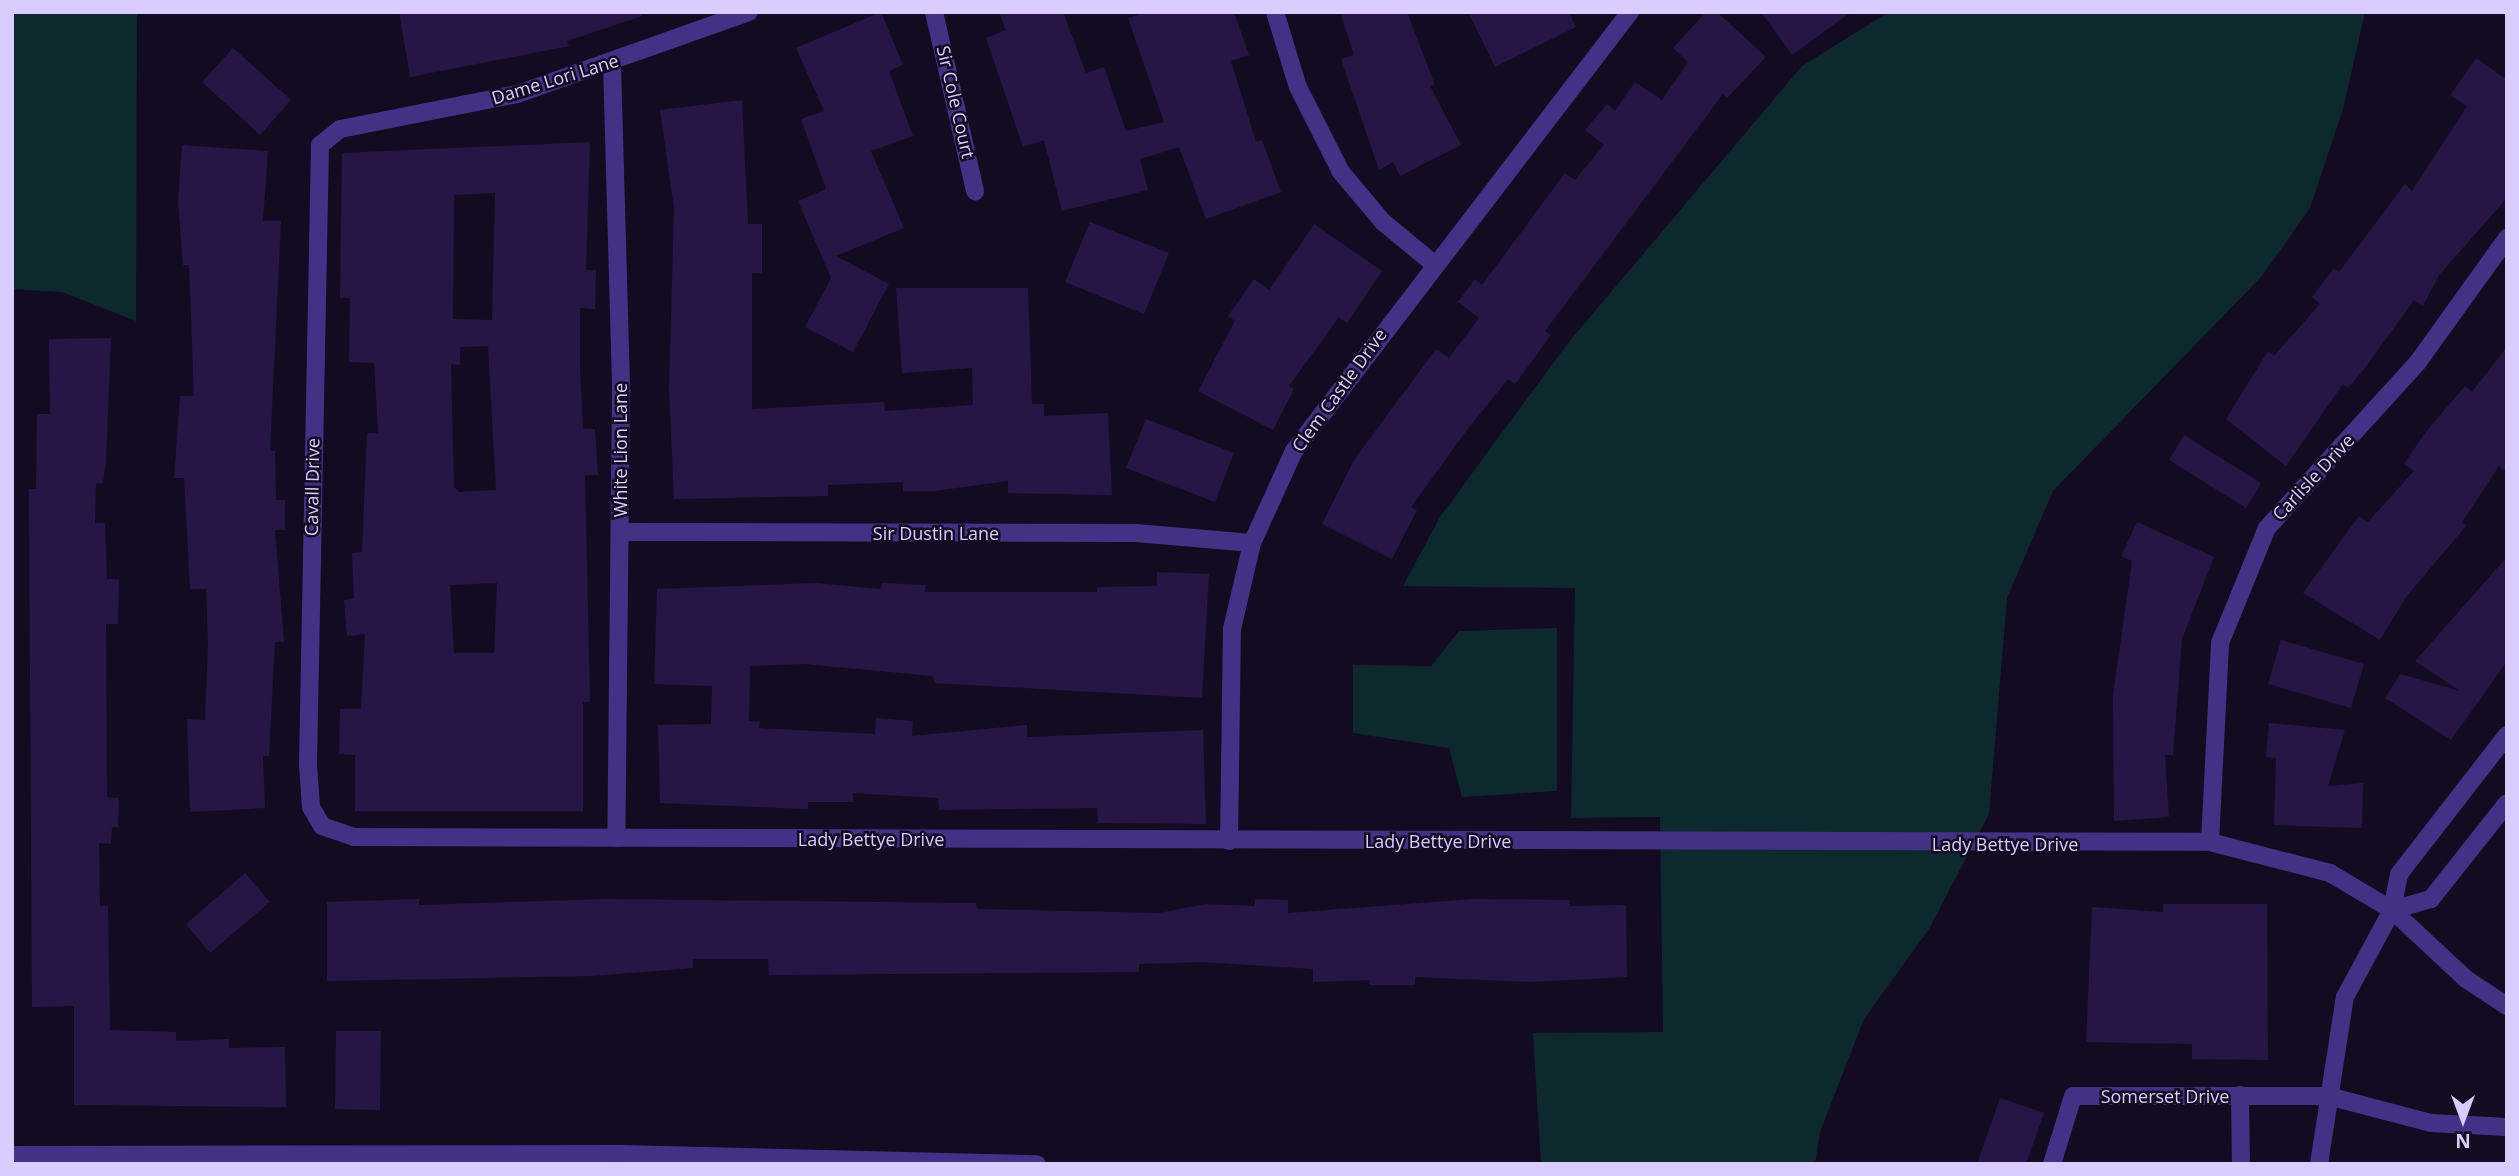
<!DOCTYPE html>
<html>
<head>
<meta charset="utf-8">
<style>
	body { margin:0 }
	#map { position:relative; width:2519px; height:1176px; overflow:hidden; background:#130b22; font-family:"Open Sans",sans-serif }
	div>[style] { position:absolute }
	.green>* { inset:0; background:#0e292d }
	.building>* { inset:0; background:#271645 }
	.minor>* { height:18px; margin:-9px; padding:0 9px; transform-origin:9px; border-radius:9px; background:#423285 }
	span { translate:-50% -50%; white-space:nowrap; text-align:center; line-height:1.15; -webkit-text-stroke:5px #130b22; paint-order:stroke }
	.street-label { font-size:18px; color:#daccff }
	.frame { position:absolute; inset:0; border:14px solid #daccff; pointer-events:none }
	.north { position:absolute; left:2428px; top:1085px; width:70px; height:70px; -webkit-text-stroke:5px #130b22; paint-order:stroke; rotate:180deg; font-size:19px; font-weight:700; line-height:28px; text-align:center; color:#daccff }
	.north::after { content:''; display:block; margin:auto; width:24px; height:32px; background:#daccff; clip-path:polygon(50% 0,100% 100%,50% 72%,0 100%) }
</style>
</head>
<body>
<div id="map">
	<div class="green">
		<div style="clip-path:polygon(12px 12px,137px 12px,136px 321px,62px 292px,12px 289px)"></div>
		<div style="clip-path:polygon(1889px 12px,2365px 12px,2343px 109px,2310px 208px,2262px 276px,2053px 491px,2007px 598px,1989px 814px,1929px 929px,1864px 1019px,1820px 1132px,1815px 1164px,1541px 1164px,1533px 1033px,1663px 1032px,1660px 817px,1571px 818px,1575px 588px,1403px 586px,1440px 517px,1568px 343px,1802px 66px)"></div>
		<div style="clip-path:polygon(1557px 628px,1557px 791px,1462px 797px,1449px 748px,1353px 733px,1353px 665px,1431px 666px,1459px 631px)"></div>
	</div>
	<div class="building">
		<div style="clip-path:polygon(399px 12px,642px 12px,642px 16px,567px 41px,569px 46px,410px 77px)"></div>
		<div style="clip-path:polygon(881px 12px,903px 65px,889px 71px,913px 136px,871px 151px,904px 228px,836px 256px,889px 284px,853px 352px,805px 327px,831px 278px,798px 201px,826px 189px,801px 119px,824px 111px,796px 48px)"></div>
		<div style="clip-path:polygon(999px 12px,1063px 12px,1086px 73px,1104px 67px,1126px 131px,1164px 122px,1128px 18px,1146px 12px,1234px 12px,1249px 55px,1231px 61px,1256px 142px,1262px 140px,1281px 192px,1206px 219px,1179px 147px,1140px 159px,1148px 190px,1062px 211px,1044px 140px,1023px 147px,986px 38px,1006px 30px)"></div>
		<div style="clip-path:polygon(1340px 12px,1407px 12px,1435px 85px,1430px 86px,1461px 145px,1400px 176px,1393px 162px,1379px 170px,1341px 59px,1354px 55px)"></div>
		<div style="clip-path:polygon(1468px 12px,1569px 12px,1576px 27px,1495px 67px)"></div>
		<div style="clip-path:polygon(1706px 12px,1717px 12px,1766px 57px,1727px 98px,1723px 94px,1545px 331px,1551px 335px,1515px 384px,1508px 379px,1467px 430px,1411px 507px,1417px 510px,1392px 559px,1322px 524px,1354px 460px,1436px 349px,1449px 358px,1479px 318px,1458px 302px,1475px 279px,1482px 285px,1565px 173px,1575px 180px,1604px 145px,1585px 130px,1607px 104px,1615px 111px,1635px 82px,1662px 100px,1688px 62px,1673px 48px)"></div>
		<div style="clip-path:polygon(1761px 12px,1851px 12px,1792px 55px)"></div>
		<div style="clip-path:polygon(233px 48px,291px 100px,260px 135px,202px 82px)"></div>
		<div style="clip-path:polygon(2476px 58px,2507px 80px,2507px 198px,2439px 275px,2423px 306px,2414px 300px,2365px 368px,2348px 388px,2343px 384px,2286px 466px,2226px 419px,2268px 351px,2274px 356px,2320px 304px,2312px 297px,2334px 268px,2339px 272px,2405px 184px,2412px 191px,2467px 106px,2450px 95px)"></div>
		<div style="clip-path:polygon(742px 100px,748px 224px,762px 224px,762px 273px,752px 273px,752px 409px,884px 402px,885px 411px,973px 405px,972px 368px,902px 373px,896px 288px,1028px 288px,1032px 404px,1044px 404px,1044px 416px,1108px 413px,1112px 495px,1008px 493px,1008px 481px,934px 491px,903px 491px,903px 482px,828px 485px,828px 496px,674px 499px,669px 389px,674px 209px,660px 110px)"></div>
		<div style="clip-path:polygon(evenodd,590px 142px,586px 270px,596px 270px,595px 309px,580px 308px,580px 367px,583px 429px,595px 429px,598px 475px,585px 475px,590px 702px,583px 702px,583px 811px,355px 811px,355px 755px,339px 754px,340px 709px,361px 709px,365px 634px,347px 636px,344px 600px,354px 599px,352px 553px,362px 552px,367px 433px,378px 433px,374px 363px,349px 362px,350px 298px,340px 298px,342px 153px,590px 142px,495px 193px,492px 320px,453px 319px,454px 195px,495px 193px,590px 142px,488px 346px,496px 490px,459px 492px,454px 487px,451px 364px,460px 365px,460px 347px,488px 346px,590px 142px,497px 583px,494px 653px,454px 653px,450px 585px,497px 583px)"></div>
		<div style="clip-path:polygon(182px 145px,268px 151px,263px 221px,281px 221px,270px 451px,275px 451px,276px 500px,285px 500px,285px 530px,275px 530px,284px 642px,275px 642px,269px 756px,263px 756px,265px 808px,190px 812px,187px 719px,205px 720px,208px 642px,206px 589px,190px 589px,184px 478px,174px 478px,180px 396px,194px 396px,189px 265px,183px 265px,178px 201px)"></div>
		<div style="clip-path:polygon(1090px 222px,1169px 253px,1144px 314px,1065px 282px)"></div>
		<div style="clip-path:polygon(1314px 224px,1382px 271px,1347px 323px,1339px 317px,1289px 386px,1294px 389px,1273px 430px,1198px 391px,1235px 321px,1228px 316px,1254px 279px,1269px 290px)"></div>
		<div style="clip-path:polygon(111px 338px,106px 461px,103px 483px,96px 483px,95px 523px,105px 523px,107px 579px,119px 579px,118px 624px,106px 624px,107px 797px,119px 798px,118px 827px,112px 827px,111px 844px,99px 843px,100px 906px,108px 906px,110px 1030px,176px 1032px,176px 1041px,229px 1039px,229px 1048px,285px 1047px,286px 1107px,74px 1105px,74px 1006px,32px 1007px,29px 514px,29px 489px,36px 489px,37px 414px,50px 414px,49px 339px)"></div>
		<div style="clip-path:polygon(2507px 347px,2507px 473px,2499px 466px,2462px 522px,2466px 526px,2406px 597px,2380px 640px,2303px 593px,2359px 516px,2368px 522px,2414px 471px,2404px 464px,2425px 433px,2465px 386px,2472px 392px)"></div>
		<div style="clip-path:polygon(1146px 419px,1234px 453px,1215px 502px,1126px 468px)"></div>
		<div style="clip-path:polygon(2184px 435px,2261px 483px,2246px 508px,2169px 460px)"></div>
		<div style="clip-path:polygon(2137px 522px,2214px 557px,2182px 639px,2173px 755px,2165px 755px,2169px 817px,2114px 821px,2113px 695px,2132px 561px,2121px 556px)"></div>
		<div style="clip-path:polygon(2507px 557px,2507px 661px,2451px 740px,2385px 698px,2400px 674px,2460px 691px,2415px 661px)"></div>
		<div style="clip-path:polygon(1157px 572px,1209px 574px,1202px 698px,934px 683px,933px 676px,804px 664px,750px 666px,749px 721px,760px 722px,759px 728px,875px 734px,876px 718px,913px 721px,912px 736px,1027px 725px,1027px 737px,1203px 730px,1206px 824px,1098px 823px,1097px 808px,939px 810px,938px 798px,853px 793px,853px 802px,808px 802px,808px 809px,660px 803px,658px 725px,711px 724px,712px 686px,654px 684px,657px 589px,815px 583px,881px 589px,882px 583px,926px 585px,925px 592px,1097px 592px,1097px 587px,1157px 586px)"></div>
		<div style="clip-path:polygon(2281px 640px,2364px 664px,2351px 708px,2268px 684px)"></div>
		<div style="clip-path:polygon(2269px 723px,2345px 730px,2328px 786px,2363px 783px,2362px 828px,2274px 825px,2276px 758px,2266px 757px)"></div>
		<div style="clip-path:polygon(245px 873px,270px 902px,210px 953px,186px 924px)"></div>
		<div style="clip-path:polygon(419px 899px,419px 905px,606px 899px,976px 903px,977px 909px,1159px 913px,1205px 904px,1255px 906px,1255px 899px,1288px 900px,1288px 913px,1473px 899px,1570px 900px,1570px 906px,1626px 905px,1627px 977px,1530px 982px,1415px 977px,1415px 985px,1370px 985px,1370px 980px,1313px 982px,1313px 969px,1202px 962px,1139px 964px,1139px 972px,769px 975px,768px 959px,693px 959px,693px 968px,592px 976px,327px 981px,327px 902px)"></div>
		<div style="clip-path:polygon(2163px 904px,2267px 904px,2268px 1060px,2192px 1059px,2192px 1044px,2086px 1042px,2092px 907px,2163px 912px)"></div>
		<div style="clip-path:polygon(336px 1031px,381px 1031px,380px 1110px,335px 1109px)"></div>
		<div style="clip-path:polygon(2000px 1098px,2044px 1113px,2026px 1164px,1977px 1164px)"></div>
	</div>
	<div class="minor">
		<div style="left:749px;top:12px;width:246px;rotate:160.5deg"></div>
		<div style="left:517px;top:94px;width:180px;rotate:168.8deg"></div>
		<div style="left:340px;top:129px;width:26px;rotate:141deg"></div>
		<div style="left:320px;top:145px;width:620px;rotate:91.11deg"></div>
		<div style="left:308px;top:765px;width:42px;rotate:85.9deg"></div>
		<div style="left:311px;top:807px;width:22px;rotate:60deg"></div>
		<div style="left:322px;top:826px;width:34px;rotate:19deg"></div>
		<div style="left:354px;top:837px;width:1856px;rotate:0.15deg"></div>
		<div style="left:2210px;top:842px;width:124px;rotate:14.5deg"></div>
		<div style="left:2330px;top:873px;width:72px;rotate:30.8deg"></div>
		<div style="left:2392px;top:910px;width:101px;rotate:43deg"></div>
		<div style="left:2466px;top:979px;width:49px;rotate:33.4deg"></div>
		<div style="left:934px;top:12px;width:184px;rotate:77.1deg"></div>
		<div style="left:1275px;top:12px;width:78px;rotate:73deg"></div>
		<div style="left:1298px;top:87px;width:95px;rotate:63.2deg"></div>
		<div style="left:1341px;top:172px;width:65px;rotate:50deg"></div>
		<div style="left:1383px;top:222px;width:66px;rotate:39.5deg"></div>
		<div style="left:612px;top:63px;width:329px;rotate:88.4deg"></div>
		<div style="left:621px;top:392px;width:446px;rotate:90.6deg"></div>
		<div style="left:620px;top:532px;width:516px;rotate:0.11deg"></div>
		<div style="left:1136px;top:533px;width:116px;rotate:4.9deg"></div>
		<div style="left:2507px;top:735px;width:176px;rotate:127.8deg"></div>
		<div style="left:2399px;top:874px;width:37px;rotate:101deg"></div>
		<div style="left:2392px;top:910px;width:41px;rotate:-15.8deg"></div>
		<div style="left:2431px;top:899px;width:122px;rotate:-51.6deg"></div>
		<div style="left:1229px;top:841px;width:212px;rotate:-89.2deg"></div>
		<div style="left:1232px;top:629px;width:88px;rotate:-76.9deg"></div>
		<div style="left:1252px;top:543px;width:101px;rotate:-65.5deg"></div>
		<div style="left:1294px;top:451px;width:553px;rotate:-52.57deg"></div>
		<div style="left:2210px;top:842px;width:199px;rotate:-87.1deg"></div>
		<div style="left:2220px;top:643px;width:124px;rotate:-67.8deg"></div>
		<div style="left:2267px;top:528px;width:224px;rotate:-47.7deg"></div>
		<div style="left:2418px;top:362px;width:153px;rotate:-54.3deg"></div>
		<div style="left:2240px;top:1095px;width:69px;rotate:89.2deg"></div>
		<div style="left:12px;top:1155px;width:609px;rotate:-0.09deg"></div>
		<div style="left:621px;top:1154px;width:416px;rotate:1.4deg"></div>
		<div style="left:2052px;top:1164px;width:71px;rotate:-72.8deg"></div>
		<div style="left:2073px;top:1096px;width:255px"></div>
		<div style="left:2328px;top:1096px;width:106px;rotate:14.7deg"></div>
		<div style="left:2431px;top:1123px;width:76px;rotate:3deg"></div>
		<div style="left:2319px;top:1164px;width:169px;rotate:-81.2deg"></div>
		<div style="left:2345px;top:997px;width:99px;rotate:-61.6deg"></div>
	</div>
	<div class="street-label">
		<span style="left:555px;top:79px;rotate:-17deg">Dame Lori Lane</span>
		<span style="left:956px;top:102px;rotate:77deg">Sir Cole Court</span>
		<span style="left:1339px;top:390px;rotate:-54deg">Clem Castle Drive</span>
		<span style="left:620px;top:450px;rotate:-90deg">White Lion Lane</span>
		<span style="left:2313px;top:477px;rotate:-47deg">Carlisle Drive</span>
		<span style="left:312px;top:487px;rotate:-89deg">Cavall Drive</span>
		<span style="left:936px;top:533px">Sir Dustin Lane</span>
		<span style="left:871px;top:839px">Lady Bettye Drive</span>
		<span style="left:1438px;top:841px">Lady Bettye Drive</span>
		<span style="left:2005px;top:844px">Lady Bettye Drive</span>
		<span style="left:2165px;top:1096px">Somerset Drive</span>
	</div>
	<div class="frame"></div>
	<div class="north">N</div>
</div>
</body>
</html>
